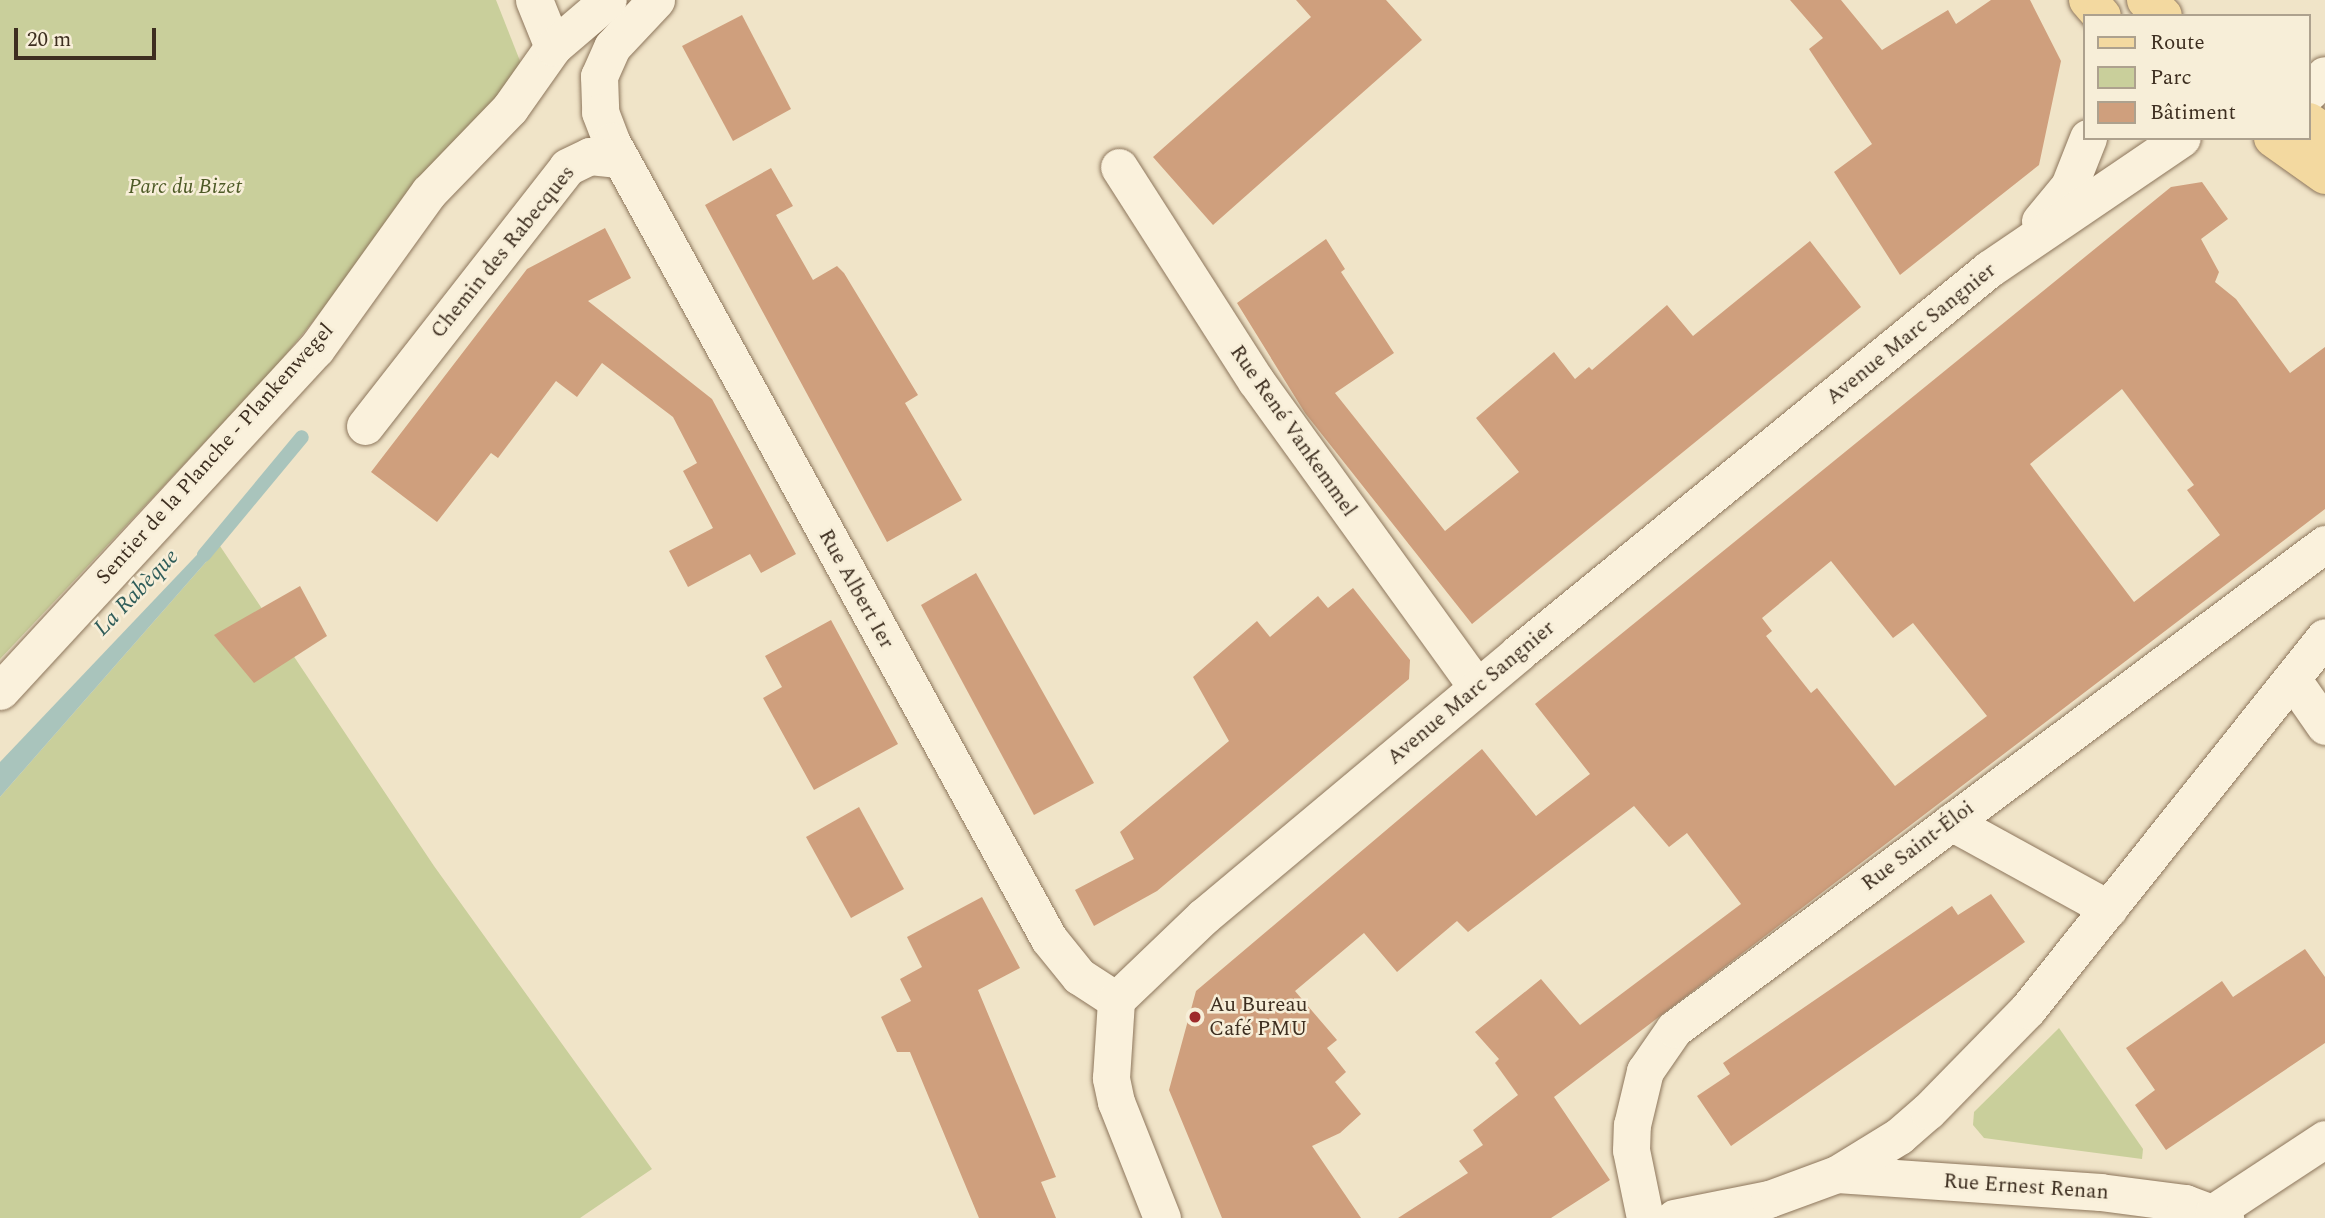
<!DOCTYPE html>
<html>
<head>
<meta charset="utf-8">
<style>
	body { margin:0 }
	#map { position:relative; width:2325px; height:1218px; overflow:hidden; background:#f0e4c8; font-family:Spectral,serif }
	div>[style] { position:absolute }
	.green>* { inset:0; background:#c9cf9b }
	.water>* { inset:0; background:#a9c4bc }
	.stream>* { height:14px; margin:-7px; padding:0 7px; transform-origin:7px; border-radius:7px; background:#a9c4bc }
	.building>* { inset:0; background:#cf9f7d }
	.roads { filter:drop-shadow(0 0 2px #8d765c) drop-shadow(0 0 2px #8d765c) }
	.street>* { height:37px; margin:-18.5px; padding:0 18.5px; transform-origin:18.5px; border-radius:18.5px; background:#faf1dc }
	.primary>* { height:38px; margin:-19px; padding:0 19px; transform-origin:19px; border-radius:19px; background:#f3d9a0 }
	.dots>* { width:19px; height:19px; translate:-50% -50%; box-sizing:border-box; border:4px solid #f7eed8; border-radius:50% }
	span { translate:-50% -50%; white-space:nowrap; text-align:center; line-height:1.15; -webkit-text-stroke:5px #f7eed8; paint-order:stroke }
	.park-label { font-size:21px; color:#4d5a26; font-style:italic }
	.street-label { font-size:21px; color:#3d2e20 }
	.poi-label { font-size:21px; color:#3d2e20 }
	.left { translate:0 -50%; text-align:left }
	.water-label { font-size:23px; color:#2f5d5a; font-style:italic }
	.legend { position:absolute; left:2083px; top:14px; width:228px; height:126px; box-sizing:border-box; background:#f7eed8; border:2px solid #ada18e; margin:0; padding:9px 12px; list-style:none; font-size:21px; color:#3d2e20 }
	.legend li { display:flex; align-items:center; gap:14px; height:35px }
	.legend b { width:35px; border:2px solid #ada18e }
	.scale { position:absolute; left:14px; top:28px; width:142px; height:32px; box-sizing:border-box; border:4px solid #3d2e20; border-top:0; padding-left:9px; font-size:21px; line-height:24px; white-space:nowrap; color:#3d2e20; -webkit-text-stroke:5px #f7eed8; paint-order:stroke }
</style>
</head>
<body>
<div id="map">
	<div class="green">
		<div style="clip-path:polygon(0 0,496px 0,522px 66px,274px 369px,0 659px)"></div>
		<div style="clip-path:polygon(220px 546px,434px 866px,652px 1169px,580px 1218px,0 1218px,0 797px)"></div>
		<div style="clip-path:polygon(2059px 1028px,2143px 1149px,2142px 1159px,1984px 1138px,1973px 1125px,1974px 1112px)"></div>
	</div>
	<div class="water">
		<div style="clip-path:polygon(212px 539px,220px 546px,0 797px,0 762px)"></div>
	</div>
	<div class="stream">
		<div style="left:204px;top:555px;width:153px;rotate:-50.3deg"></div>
	</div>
	<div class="building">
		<div style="clip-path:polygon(1296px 0,1386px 0,1422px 40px,1213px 225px,1153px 157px,1311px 17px)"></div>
		<div style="clip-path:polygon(1790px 0,1841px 0,1882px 50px,1948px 10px,1956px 24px,1991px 0,2030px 0,2061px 61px,2039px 165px,1900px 275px,1834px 172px,1872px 144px,1809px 49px,1823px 38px)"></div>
		<div style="clip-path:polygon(742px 15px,791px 109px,733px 141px,682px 46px)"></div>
		<div style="clip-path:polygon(771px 168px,793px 206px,776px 215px,813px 280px,837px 266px,844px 273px,918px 395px,905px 403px,962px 500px,887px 542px,705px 205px)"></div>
		<div style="clip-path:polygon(evenodd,2202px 182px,2228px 219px,2201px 239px,2219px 272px,2215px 282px,2236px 299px,2290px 373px,2325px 347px,2325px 509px,1554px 1097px,1610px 1180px,1551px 1218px,1398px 1218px,1468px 1173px,1459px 1161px,1483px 1145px,1473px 1130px,1518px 1095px,1495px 1063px,1499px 1059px,1475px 1032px,1541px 979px,1580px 1025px,1741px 904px,1687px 833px,1669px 847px,1634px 806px,1468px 932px,1457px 921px,1397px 972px,1364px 933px,1295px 991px,1337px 1040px,1327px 1048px,1346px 1072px,1335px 1082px,1361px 1114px,1340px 1133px,1312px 1146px,1361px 1218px,1222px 1218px,1169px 1090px,1196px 991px,1482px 749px,1536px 816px,1590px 774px,1535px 704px,2171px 187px,2202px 182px,2122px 389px,2194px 485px,2187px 490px,2220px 535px,2134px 602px,2030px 464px,2122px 389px,2202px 182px,1831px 561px,1893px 638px,1913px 623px,1987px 716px,1895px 786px,1817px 688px,1811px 693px,1766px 636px,1772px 631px,1762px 618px,1831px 561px)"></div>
		<div style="clip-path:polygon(605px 228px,631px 278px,588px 301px,712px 399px,796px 554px,761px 573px,750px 554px,688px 587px,669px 551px,713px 528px,683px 471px,697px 463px,673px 417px,602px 363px,577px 397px,556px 381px,498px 458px,491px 453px,437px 522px,371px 472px,527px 269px)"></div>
		<div style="clip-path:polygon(1326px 239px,1345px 269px,1341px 272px,1394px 353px,1335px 393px,1445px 531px,1519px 472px,1476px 418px,1554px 352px,1575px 379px,1589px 367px,1592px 370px,1667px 305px,1693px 336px,1810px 241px,1861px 307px,1472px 624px,1305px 413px,1237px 303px)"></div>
		<div style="clip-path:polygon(976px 573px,1094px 783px,1034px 815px,921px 605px)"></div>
		<div style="clip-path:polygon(300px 586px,327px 636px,254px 683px,214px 635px)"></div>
		<div style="clip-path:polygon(1353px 588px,1410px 660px,1409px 679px,1157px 891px,1094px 926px,1075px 890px,1134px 859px,1120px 832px,1229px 741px,1193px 677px,1257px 621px,1270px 637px,1318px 596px,1328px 608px)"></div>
		<div style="clip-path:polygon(831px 620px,898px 744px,814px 790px,763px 698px,782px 687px,765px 656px)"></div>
		<div style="clip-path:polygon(859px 807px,904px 889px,851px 918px,806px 837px)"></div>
		<div style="clip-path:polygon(1991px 894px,2025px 942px,1731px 1146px,1697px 1096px,1730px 1074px,1723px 1063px,1952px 906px,1958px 915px)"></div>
		<div style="clip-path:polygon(982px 897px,1020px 968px,978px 990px,1056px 1177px,1041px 1182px,1056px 1218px,979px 1218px,910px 1052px,897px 1052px,881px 1017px,911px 1001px,900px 979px,922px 967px,907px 937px)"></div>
		<div style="clip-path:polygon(2305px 949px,2325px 977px,2325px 1043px,2166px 1150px,2135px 1105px,2155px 1090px,2126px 1048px,2222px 981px,2233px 997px)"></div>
	</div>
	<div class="roads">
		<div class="street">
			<div style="left:534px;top:0;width:51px;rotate:68deg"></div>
			<div style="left:656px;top:0;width:64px;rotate:133.1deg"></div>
			<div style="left:612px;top:47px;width:32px;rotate:114deg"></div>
			<div style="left:599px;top:76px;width:36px;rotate:88deg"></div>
			<div style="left:600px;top:112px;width:31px;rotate:69deg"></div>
			<div style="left:611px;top:141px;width:910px;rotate:61.24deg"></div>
			<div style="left:1049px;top:939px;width:48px;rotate:51deg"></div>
			<div style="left:1079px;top:976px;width:44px;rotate:33deg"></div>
			<div style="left:2309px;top:92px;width:23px;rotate:-47deg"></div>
			<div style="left:1119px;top:167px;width:254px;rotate:57.4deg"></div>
			<div style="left:1256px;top:381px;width:377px;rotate:54.2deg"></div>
			<div style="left:2040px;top:221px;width:45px;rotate:-50.4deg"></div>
			<div style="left:2069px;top:186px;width:52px;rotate:-68.4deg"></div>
			<div style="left:365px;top:426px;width:328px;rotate:-52deg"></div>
			<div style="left:567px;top:167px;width:25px;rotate:-26deg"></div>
			<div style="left:590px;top:156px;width:31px;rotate:6deg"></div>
			<div style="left:2293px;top:680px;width:56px;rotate:55.2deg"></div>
			<div style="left:0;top:691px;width:466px;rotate:-47.3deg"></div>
			<div style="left:316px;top:349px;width:193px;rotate:-54.3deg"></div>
			<div style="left:429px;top:192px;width:117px;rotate:-46deg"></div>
			<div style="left:510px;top:108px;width:75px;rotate:-54.8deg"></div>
			<div style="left:553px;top:47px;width:72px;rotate:-40.5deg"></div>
			<div style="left:1951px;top:822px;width:180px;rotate:28.8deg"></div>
			<div style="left:1837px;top:1174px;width:264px;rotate:3.9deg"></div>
			<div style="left:2100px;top:1192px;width:86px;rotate:7.4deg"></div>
			<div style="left:2185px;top:1203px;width:43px;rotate:20.6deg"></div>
			<div style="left:2214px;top:1212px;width:133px;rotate:-33.3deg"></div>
			<div style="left:1162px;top:1218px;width:125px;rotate:-111.6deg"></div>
			<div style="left:1116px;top:1102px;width:25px;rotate:-102deg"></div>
			<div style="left:1111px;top:1078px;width:78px;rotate:-86.3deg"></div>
			<div style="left:1116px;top:1000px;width:122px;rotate:-43.7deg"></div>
			<div style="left:1204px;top:916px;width:410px;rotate:-39.9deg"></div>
			<div style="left:1518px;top:653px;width:608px;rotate:-39.19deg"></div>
			<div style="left:1989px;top:269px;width:233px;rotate:-34.2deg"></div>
			<div style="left:1645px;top:1218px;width:69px;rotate:-101.6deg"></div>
			<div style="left:1631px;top:1150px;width:25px;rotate:-88deg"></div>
			<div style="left:1632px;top:1125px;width:56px;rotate:-76.5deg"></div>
			<div style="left:1645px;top:1071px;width:51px;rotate:-55.4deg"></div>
			<div style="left:1674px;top:1029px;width:812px;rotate:-36.69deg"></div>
			<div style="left:1674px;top:1218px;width:97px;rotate:-11.3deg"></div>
			<div style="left:1769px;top:1199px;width:72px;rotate:-20.2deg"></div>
			<div style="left:1837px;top:1174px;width:73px;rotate:-31.5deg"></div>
			<div style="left:1899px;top:1136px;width:38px;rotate:-41deg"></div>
			<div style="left:1928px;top:1111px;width:141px;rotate:-45.6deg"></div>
			<div style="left:2027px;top:1010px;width:477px;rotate:-51.4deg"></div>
		</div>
		<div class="primary">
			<div style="left:2088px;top:0;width:21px;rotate:49deg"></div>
			<div style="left:2146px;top:0;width:23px;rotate:43deg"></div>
			<div style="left:2309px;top:122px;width:19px;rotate:35deg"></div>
			<div style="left:2273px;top:138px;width:64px;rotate:35.4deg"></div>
		</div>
	</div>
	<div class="dots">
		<div style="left:1195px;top:1017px;background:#9e2a2b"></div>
	</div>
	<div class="park-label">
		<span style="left:185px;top:187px">Parc du Bizet</span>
	</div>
	<div class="street-label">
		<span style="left:503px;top:252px;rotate:-51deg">Chemin des Rabecques</span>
		<span style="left:1911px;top:334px;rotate:-39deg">Avenue Marc Sangnier</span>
		<span style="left:1293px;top:431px;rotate:55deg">Rue René Vankemmel</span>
		<span style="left:215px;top:454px;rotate:-48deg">Sentier de la Planche - Plankenwegel</span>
		<span style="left:856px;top:589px;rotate:61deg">Rue Albert Ier</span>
		<span style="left:1471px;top:693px;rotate:-40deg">Avenue Marc Sangnier</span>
		<span style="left:1918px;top:846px;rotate:-37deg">Rue Saint-Éloi</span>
		<span style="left:2026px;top:1187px;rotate:4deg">Rue Ernest Renan</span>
	</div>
	<div class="poi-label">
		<span class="left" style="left:1209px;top:1017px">Au Bureau<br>Café PMU</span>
	</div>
	<div class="water-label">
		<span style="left:137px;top:593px;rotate:-46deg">La Rabèque</span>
	</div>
	<ul class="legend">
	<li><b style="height:9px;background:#f3d9a0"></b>Route</li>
	<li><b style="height:19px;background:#c9cf9b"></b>Parc</li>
	<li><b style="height:19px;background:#cf9f7d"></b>Bâtiment</li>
	</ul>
	<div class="scale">20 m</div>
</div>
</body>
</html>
